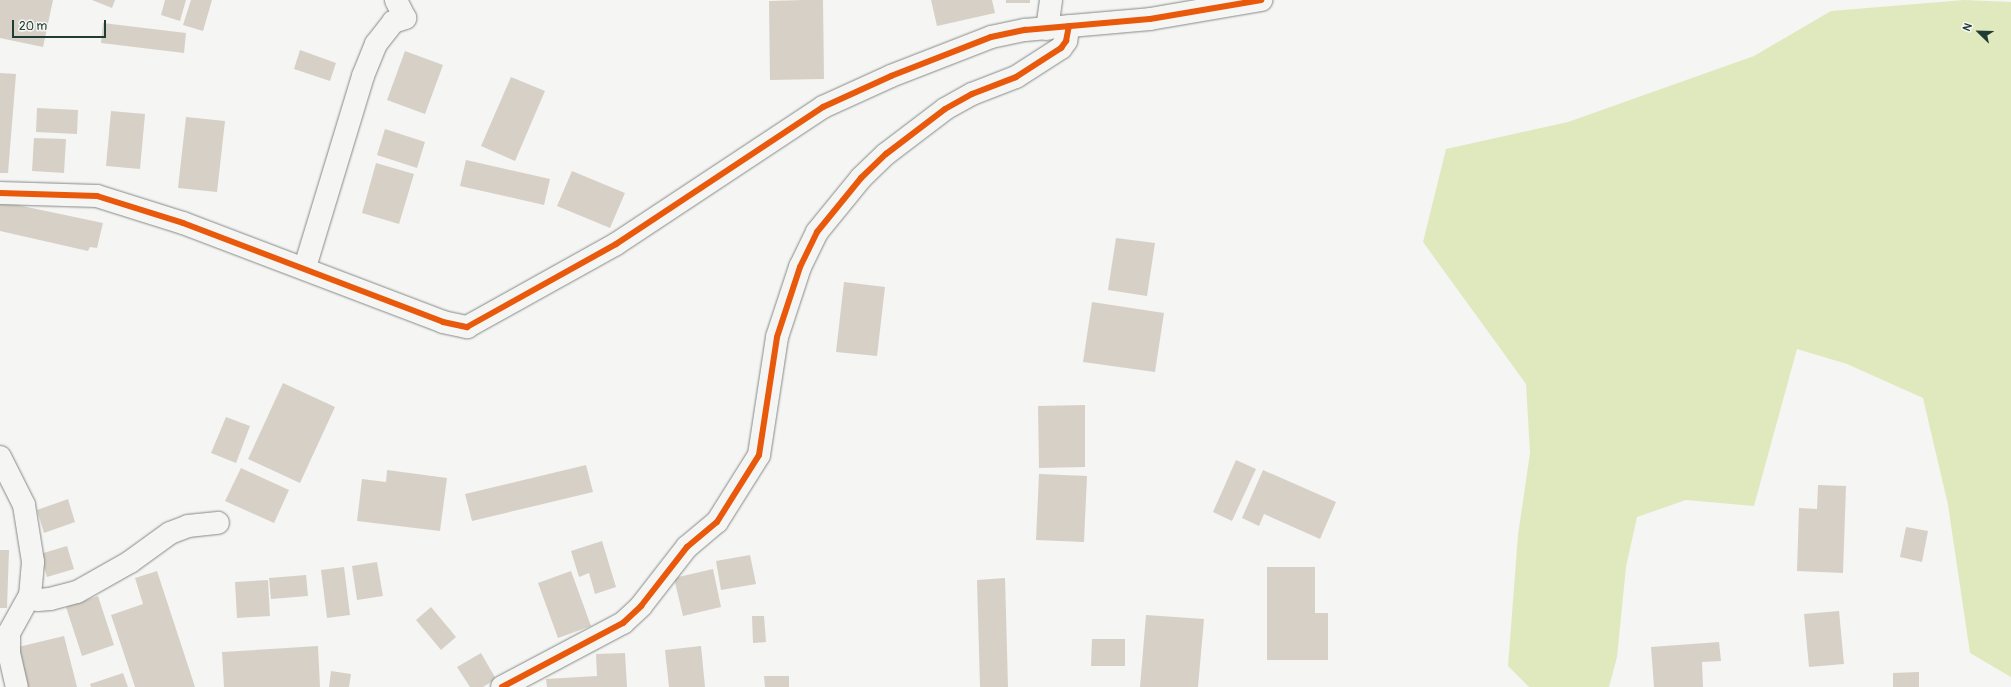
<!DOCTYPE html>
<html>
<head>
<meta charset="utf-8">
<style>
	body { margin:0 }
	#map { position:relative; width:2011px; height:687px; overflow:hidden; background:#f5f5f3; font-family:Pangolin,sans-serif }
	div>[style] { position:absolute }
	.green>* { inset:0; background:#e0e9be }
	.building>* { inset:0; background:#d7d0c7 }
	.roads { filter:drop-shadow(0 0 1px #858a88) drop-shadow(0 0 1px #858a88) }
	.minor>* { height:22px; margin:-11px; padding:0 11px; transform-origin:11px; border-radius:11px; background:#f5f5f3 }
	.cycleway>* { height:6px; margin:-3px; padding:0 3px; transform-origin:3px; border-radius:3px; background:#e8590c }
	span { translate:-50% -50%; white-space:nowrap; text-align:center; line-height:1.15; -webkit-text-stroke:3.5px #f6f6f2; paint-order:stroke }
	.north { position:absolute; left:1959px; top:12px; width:40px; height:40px; -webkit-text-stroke:3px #f6f6f2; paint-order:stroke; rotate:293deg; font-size:11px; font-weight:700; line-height:16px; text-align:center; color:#1f3d34 }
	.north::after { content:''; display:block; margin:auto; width:14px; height:18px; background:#1f3d34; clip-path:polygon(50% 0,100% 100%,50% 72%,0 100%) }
	.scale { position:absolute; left:12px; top:20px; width:94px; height:18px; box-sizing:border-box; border:2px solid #1f3d34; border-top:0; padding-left:5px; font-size:12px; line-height:14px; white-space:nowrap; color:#1f3d34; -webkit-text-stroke:3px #f6f6f2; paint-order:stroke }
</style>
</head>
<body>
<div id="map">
	<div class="green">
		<div style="clip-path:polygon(1964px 0,2011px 2px,2011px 677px,1970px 653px,1948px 505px,1923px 398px,1847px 364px,1797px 349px,1754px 506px,1686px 500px,1637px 517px,1626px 567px,1617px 657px,1609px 687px,1529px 687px,1508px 666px,1518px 535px,1530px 453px,1526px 384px,1423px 242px,1446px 149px,1568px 122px,1754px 56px,1831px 11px)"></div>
	</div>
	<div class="building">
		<div style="clip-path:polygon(0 0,53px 0,43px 47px,0 38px)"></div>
		<div style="clip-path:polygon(92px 0,115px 0,112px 8px)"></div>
		<div style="clip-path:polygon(165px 0,186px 0,180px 21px,161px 15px)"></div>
		<div style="clip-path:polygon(191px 0,212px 0,203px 31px,183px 25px)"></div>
		<div style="clip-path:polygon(804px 0,823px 0,824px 79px,770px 80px,769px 1px)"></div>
		<div style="clip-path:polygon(931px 0,992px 0,995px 13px,937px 26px)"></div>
		<div style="clip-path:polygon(1006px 0,1030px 0,1030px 3px,1006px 3px)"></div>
		<div style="clip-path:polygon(103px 23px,186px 33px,184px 53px,101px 43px)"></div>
		<div style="clip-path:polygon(300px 50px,336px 63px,330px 81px,294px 69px)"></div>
		<div style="clip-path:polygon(405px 51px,443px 65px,425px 114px,387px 100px)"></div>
		<div style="clip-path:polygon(0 73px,16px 74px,8px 173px,0 173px)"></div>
		<div style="clip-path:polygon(511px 77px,545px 91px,515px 161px,481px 146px)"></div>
		<div style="clip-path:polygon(37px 108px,78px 110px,77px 134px,36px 132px)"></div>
		<div style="clip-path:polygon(111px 111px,145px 114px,140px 169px,106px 166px)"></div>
		<div style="clip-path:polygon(186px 117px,225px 121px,217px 192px,178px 188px)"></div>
		<div style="clip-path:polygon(385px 129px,425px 142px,417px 168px,377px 155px)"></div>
		<div style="clip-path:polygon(34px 138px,66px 139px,64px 173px,32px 171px)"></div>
		<div style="clip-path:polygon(466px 160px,550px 179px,544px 205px,460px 186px)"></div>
		<div style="clip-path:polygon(376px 163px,414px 174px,399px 224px,362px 213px)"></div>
		<div style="clip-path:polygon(572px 171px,625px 193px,610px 228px,557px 206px)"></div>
		<div style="clip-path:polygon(0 196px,8px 203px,103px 223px,97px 248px,90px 247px,88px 251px,0 231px)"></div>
		<div style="clip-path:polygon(1116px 238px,1155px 243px,1147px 296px,1108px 290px)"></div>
		<div style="clip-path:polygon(844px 282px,885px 287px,877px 356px,836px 352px)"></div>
		<div style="clip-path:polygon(1092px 302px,1164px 313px,1155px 372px,1083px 362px)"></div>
		<div style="clip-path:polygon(283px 383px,335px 407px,300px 483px,248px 459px)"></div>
		<div style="clip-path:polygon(1085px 405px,1085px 467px,1039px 468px,1038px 406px)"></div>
		<div style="clip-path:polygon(226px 417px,250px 426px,236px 463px,211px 453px)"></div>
		<div style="clip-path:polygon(1236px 460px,1256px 469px,1232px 521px,1213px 512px)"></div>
		<div style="clip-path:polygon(586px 465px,593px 492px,472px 521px,465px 494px)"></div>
		<div style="clip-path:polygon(241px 468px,289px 490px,274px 523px,225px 501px)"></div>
		<div style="clip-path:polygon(387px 470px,447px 478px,440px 531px,357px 521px,362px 479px,386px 482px)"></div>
		<div style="clip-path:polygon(1263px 470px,1336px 502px,1320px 539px,1264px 514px,1259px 526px,1242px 518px)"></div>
		<div style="clip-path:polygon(1039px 474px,1087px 476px,1084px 542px,1036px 540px)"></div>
		<div style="clip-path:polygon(1818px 485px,1846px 486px,1843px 573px,1797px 571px,1799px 508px,1817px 509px)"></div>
		<div style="clip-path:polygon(68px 499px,75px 522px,44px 533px,37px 510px)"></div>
		<div style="clip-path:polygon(1906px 527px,1928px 531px,1922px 562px,1900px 557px)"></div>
		<div style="clip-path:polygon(602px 541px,616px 587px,595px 594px,589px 573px,579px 577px,571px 551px)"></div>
		<div style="clip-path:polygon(67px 546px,74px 569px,47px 577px,40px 554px)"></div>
		<div style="clip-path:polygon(0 550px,9px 550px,7px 608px,0 608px)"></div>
		<div style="clip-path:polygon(750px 555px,756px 584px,721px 590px,716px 561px)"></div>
		<div style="clip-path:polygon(377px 562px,383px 596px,357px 600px,352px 566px)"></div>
		<div style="clip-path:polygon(344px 567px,350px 615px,327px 618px,321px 570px)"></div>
		<div style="clip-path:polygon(1267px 567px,1315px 567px,1315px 613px,1328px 613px,1328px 660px,1267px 660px)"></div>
		<div style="clip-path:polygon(713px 569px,721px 607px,683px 616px,674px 578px)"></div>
		<div style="clip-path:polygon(157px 571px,195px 687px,135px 687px,111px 615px,143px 604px,135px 578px)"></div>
		<div style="clip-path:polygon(571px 571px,591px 626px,558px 638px,538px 583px)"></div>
		<div style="clip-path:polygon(306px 575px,308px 596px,271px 599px,269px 578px)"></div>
		<div style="clip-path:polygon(1005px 578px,1008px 687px,980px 687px,977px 580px)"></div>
		<div style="clip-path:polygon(268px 580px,270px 616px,237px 618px,235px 582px)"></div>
		<div style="clip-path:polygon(98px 596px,114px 645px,82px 656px,66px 607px)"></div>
		<div style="clip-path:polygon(431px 607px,456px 637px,441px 650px,416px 620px)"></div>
		<div style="clip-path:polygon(1839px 611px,1844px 664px,1809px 667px,1804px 614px)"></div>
		<div style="clip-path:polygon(1146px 615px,1204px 619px,1198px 687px,1140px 687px)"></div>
		<div style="clip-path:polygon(752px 616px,764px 616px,766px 642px,753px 643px)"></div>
		<div style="clip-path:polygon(64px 636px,77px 687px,23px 687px,14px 648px)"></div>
		<div style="clip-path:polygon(1092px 639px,1125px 639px,1125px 666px,1091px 666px)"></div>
		<div style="clip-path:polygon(1719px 642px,1721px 661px,1702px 662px,1703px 687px,1654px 687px,1651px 647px)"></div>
		<div style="clip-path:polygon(318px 646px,320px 687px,224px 687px,222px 652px)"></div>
		<div style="clip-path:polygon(701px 646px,705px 687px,669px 687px,665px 650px)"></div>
		<div style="clip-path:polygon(481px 653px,496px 679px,483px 687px,470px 687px,457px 667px)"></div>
		<div style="clip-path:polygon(625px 653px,627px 687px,547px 687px,546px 679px,597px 676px,596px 654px)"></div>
		<div style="clip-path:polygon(331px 671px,351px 674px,349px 687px,329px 687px)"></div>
		<div style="clip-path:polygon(1919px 672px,1919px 687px,1893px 687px,1893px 673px)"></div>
		<div style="clip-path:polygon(123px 673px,128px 687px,91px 687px,90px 684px)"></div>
		<div style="clip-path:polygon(764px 676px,789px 676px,789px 687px,765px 687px)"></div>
	</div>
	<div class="roads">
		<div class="minor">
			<div style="left:1047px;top:29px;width:29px;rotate:-82deg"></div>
			<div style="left:0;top:193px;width:97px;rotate:1.8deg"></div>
			<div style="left:97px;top:196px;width:90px;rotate:17.4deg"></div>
			<div style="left:183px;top:223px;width:278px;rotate:20.8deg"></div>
			<div style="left:443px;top:322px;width:25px;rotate:12deg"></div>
			<div style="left:467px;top:327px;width:171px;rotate:-29.1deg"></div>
			<div style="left:616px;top:244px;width:248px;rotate:-33.5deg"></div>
			<div style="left:823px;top:107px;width:75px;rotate:-24.5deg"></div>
			<div style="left:891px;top:76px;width:107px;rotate:-21.3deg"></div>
			<div style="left:991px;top:37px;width:35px;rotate:-12deg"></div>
			<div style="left:1025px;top:30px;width:125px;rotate:-5deg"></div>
			<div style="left:1150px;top:19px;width:113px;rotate:-9.7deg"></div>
			<div style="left:305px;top:267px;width:200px;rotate:-73.1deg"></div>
			<div style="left:363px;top:76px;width:35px;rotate:-68deg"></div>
			<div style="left:376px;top:44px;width:28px;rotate:-52deg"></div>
			<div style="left:393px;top:22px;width:13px;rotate:-18deg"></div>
			<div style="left:405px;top:18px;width:20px;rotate:-117deg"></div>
			<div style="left:0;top:457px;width:54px;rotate:63.4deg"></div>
			<div style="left:24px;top:505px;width:58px;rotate:81deg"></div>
			<div style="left:33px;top:562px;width:33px;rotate:95deg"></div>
			<div style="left:30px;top:595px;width:43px;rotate:118.9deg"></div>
			<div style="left:9px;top:633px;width:20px;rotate:90deg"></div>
			<div style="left:9px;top:653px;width:35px;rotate:77deg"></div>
			<div style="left:30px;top:595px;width:9px;rotate:32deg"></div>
			<div style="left:38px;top:600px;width:12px;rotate:-5deg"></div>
			<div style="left:50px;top:599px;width:28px;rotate:-15deg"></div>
			<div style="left:77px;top:592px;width:61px;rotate:-29.5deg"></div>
			<div style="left:130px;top:562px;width:49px;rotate:-35.9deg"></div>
			<div style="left:170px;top:533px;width:19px;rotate:-21deg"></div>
			<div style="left:188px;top:526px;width:30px;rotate:-6deg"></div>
			<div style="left:502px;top:687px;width:137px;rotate:-27.9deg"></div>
			<div style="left:623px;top:623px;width:25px;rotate:-43deg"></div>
			<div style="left:641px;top:606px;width:75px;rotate:-52.1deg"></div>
			<div style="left:687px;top:547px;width:39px;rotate:-40deg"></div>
			<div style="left:717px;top:522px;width:79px;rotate:-57.9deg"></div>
			<div style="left:759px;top:455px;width:119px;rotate:-81.3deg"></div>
			<div style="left:777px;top:337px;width:74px;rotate:-71.8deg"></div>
			<div style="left:800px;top:267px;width:39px;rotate:-64deg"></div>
			<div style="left:817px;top:232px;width:70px;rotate:-50.8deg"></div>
			<div style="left:861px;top:178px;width:35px;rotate:-44deg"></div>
			<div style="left:886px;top:154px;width:74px;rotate:-37.3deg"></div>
			<div style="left:945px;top:109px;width:31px;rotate:-29deg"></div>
			<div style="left:972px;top:94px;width:47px;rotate:-21.1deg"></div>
			<div style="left:1016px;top:77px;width:54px;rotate:-32.8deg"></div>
			<div style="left:1061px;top:48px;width:9px;rotate:-54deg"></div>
			<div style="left:1066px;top:41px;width:15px;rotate:-79deg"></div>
		</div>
	</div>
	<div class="cycleway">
		<div style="left:0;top:193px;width:97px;rotate:1.8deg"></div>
		<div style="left:97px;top:196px;width:90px;rotate:17.4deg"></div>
		<div style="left:183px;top:223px;width:278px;rotate:20.8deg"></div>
		<div style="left:443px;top:322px;width:25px;rotate:12deg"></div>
		<div style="left:467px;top:327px;width:171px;rotate:-29.1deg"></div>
		<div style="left:616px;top:244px;width:248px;rotate:-33.5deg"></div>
		<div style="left:823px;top:107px;width:75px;rotate:-24.5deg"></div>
		<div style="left:891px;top:76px;width:107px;rotate:-21.3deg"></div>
		<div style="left:991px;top:37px;width:35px;rotate:-12deg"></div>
		<div style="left:1025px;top:30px;width:125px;rotate:-5deg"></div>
		<div style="left:1150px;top:19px;width:113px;rotate:-9.7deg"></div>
		<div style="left:502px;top:687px;width:137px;rotate:-27.9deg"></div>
		<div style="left:623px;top:623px;width:25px;rotate:-43deg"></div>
		<div style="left:641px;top:606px;width:75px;rotate:-52.1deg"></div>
		<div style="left:687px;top:547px;width:39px;rotate:-40deg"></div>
		<div style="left:717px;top:522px;width:79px;rotate:-57.9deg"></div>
		<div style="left:759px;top:455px;width:119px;rotate:-81.3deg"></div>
		<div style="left:777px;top:337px;width:74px;rotate:-71.8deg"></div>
		<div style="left:800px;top:267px;width:39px;rotate:-64deg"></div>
		<div style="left:817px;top:232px;width:70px;rotate:-50.8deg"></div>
		<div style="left:861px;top:178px;width:35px;rotate:-44deg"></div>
		<div style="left:886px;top:154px;width:74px;rotate:-37.3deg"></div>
		<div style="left:945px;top:109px;width:31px;rotate:-29deg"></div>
		<div style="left:972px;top:94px;width:47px;rotate:-21.1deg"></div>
		<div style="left:1016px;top:77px;width:54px;rotate:-32.8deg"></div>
		<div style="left:1061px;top:48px;width:9px;rotate:-54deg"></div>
		<div style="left:1066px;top:41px;width:15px;rotate:-79deg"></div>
	</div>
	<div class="north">N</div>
	<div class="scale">20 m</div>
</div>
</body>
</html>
